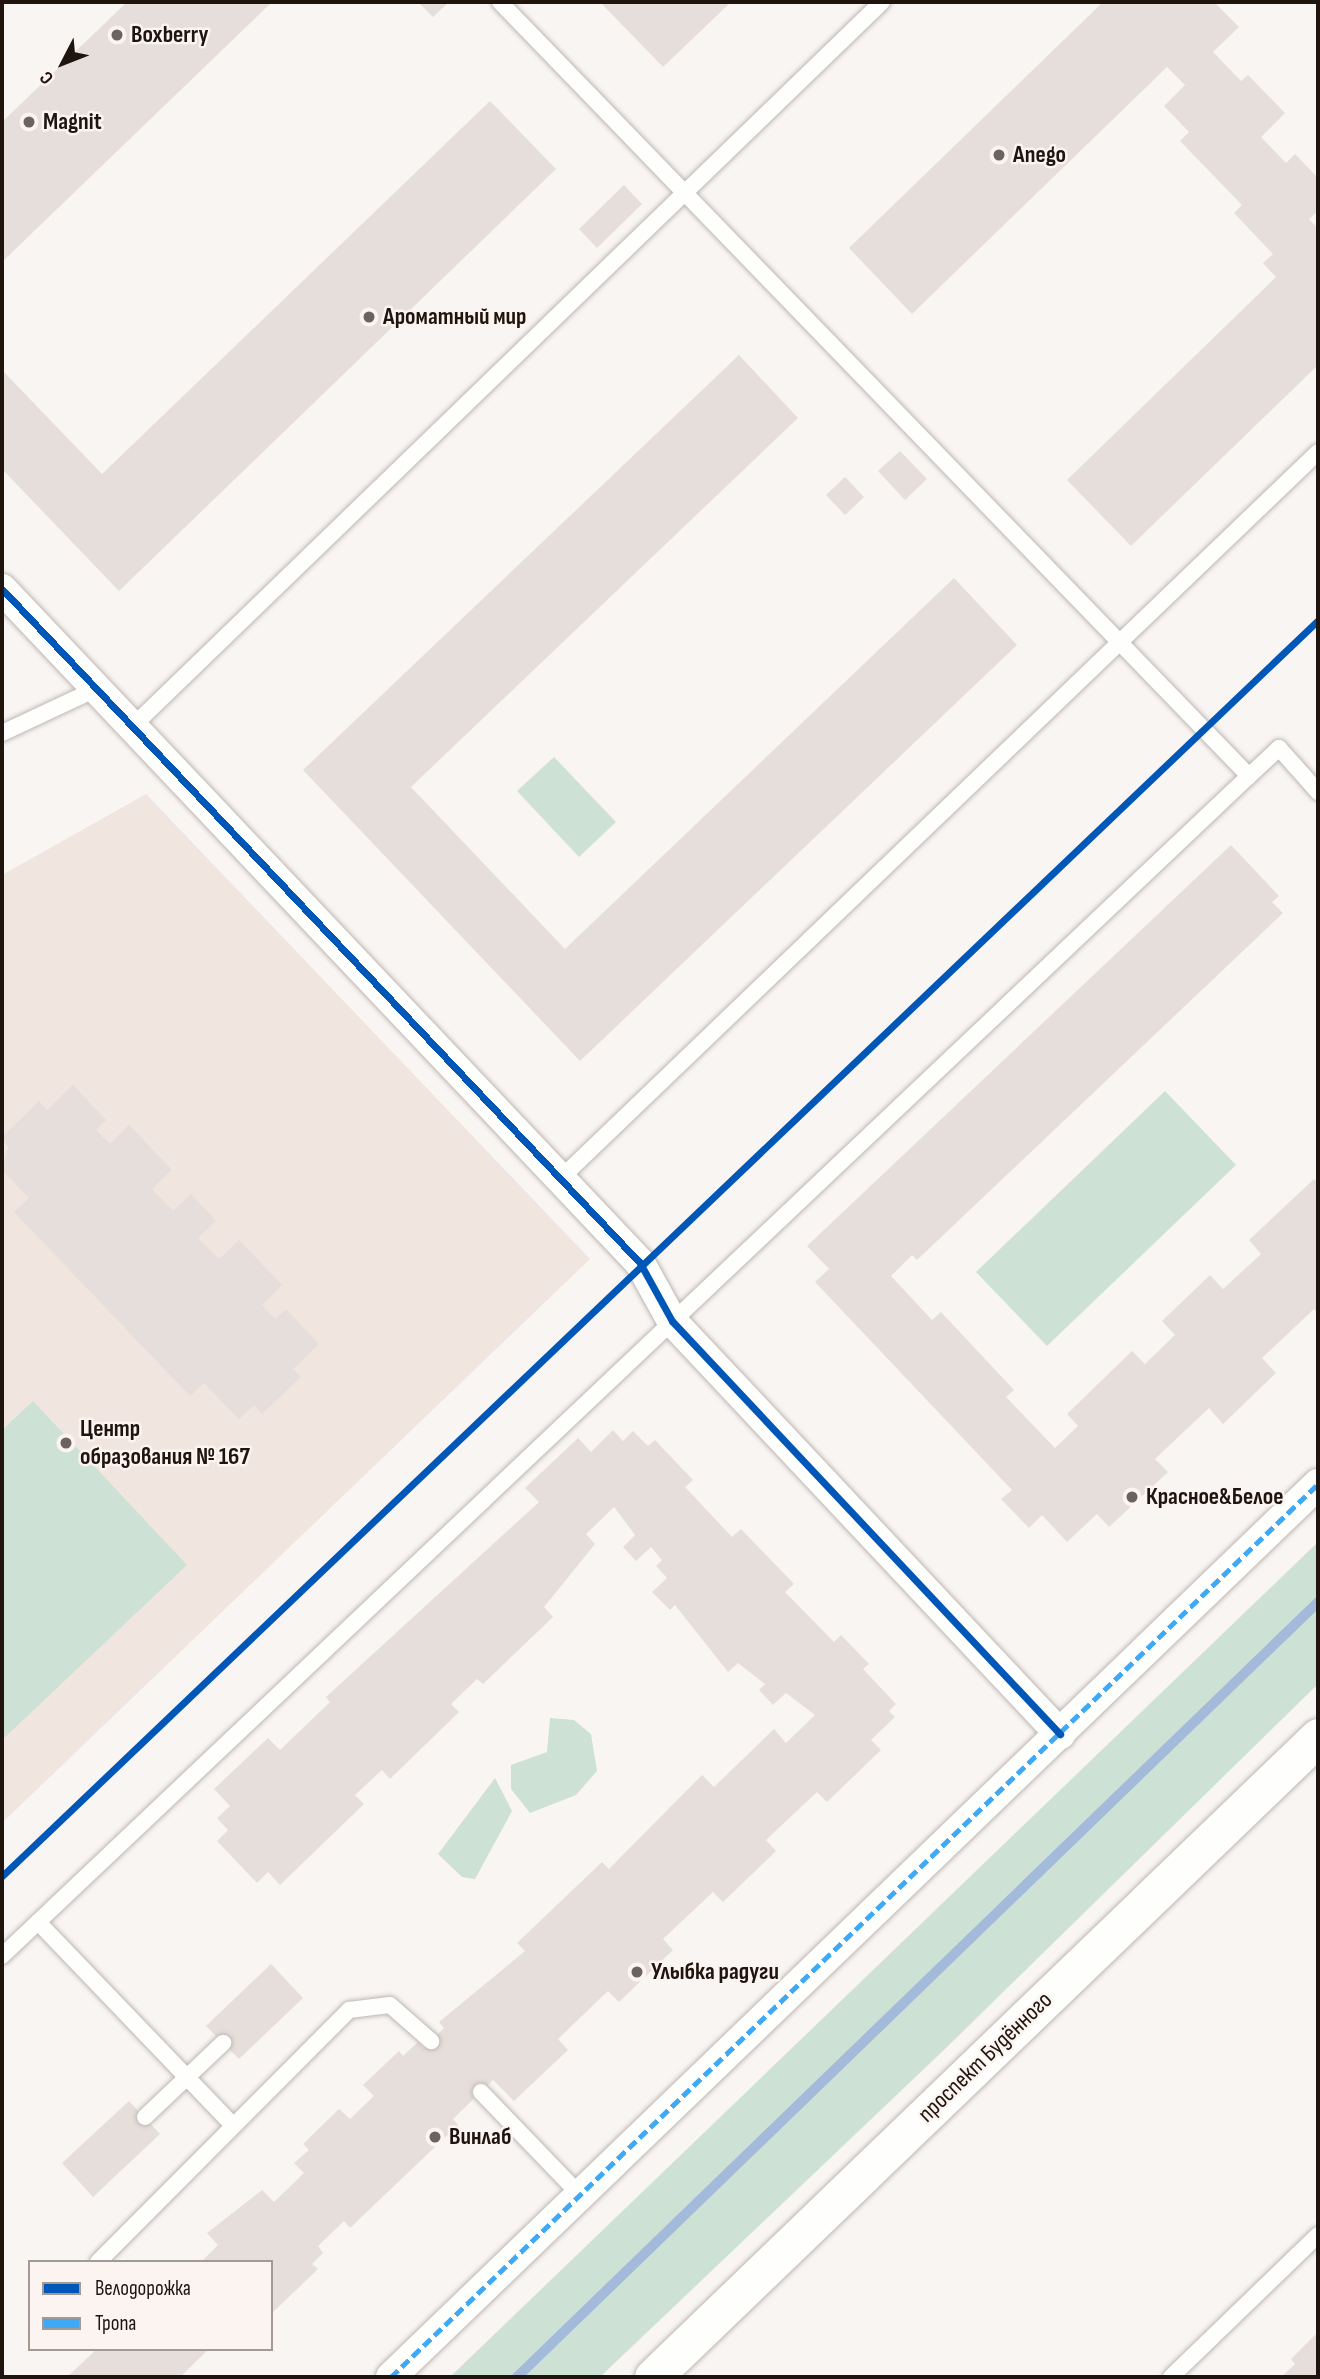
<!DOCTYPE html>
<html>
<head>
<meta charset="utf-8">
<style>
	body { margin:0 }
	#map { position:relative; width:1320px; height:2379px; overflow:hidden; background:#f9f5f3; font-family:"Sofia Sans Condensed",sans-serif }
	div>[style] { position:absolute }
	.built>* { inset:0; background:#f1e5e0 }
	.green>* { inset:0; background:#cde1d5 }
	.stream>* { height:10px; margin:-5px; padding:0 5px; transform-origin:5px; border-radius:5px; background:#a3bada }
	.building>* { inset:0; background:#e6deda }
	.roads { filter:drop-shadow(0 0 2px #beb7b3) drop-shadow(0 0 2px #beb7b3) }
	.service>* { height:16px; margin:-8px; padding:0 8px; transform-origin:8px; border-radius:8px; background:#fefefd }
	.minor>* { height:30px; margin:-15px; padding:0 15px; transform-origin:15px; border-radius:15px; background:#fefefd }
	.tertiary>* { height:37px; margin:-18.5px; padding:0 18.5px; transform-origin:18.5px; border-radius:18.5px; background:#fefefd }
	.quiet>* { height:5px; margin-top:-2.5px; transform-origin:0; background:repeating-linear-gradient(90deg,#3fa9f5 0 10px,transparent 0 15px) }
	.cycleway>* { height:7px; margin:-3.5px; padding:0 3.5px; transform-origin:3.5px; border-radius:3.5px; background:#0057b8 }
	.dots>* { width:19px; height:19px; translate:-50% -50%; box-sizing:border-box; border:4px solid #fbf4f1; border-radius:50% }
	span { translate:-50% -50%; white-space:nowrap; text-align:center; line-height:1.15; -webkit-text-stroke:5px #fbf4f1; paint-order:stroke }
	.poi-label { font-size:24px; color:#1f140e; font-weight:700 }
	.left { translate:0 -50%; text-align:left }
	.street-label { font-size:24px; color:#1f140e }
	.frame { position:absolute; inset:0; border:4px solid #1f140e; pointer-events:none }
	.legend { position:absolute; left:28px; top:2260px; width:245px; height:91px; box-sizing:border-box; background:#fbf4f1; border:2px solid #a39a96; margin:0; padding:9px 12px; list-style:none; font-size:21px; color:#1f140e }
	.legend li { display:flex; align-items:center; gap:14px; height:35px }
	.legend b { width:35px; border:2px solid #a39a96 }
	.north { position:absolute; left:28px; top:28px; width:70px; height:70px; -webkit-text-stroke:5px #fbf4f1; paint-order:stroke; rotate:228deg; font-size:19px; font-weight:700; line-height:28px; text-align:center; color:#1f140e }
	.north::after { content:''; display:block; margin:auto; width:24px; height:32px; background:#1f140e; clip-path:polygon(50% 0,100% 100%,50% 72%,0 100%) }
</style>
</head>
<body>
<div id="map">
	<div class="built">
		<div style="clip-path:polygon(146px 794px,590px 1259px,2px 1823px,2px 875px)"></div>
	</div>
	<div class="green">
		<div style="clip-path:polygon(554px 757px,616px 822px,579px 857px,517px 791px)"></div>
		<div style="clip-path:polygon(1165px 1091px,1236px 1165px,1047px 1346px,976px 1272px)"></div>
		<div style="clip-path:polygon(33px 1401px,187px 1565px,2px 1740px,2px 1430px)"></div>
		<div style="clip-path:polygon(1318px 1542px,1318px 1684px,947px 2047px,600px 2377px,450px 2377px)"></div>
		<div style="clip-path:polygon(550px 1718px,574px 1720px,591px 1734px,597px 1771px,576px 1795px,530px 1813px,511px 1789px,511px 1765px,547px 1752px)"></div>
		<div style="clip-path:polygon(495px 1778px,512px 1811px,475px 1879px,462px 1877px,438px 1854px)"></div>
	</div>
	<div class="stream">
		<div style="left:517px;top:2377px;width:1115px;rotate:-44.05deg"></div>
	</div>
	<div class="building">
		<div style="clip-path:polygon(127px 2px,272px 2px,2px 262px,2px 122px)"></div>
		<div style="clip-path:polygon(418px 2px,449px 2px,433px 17px)"></div>
		<div style="clip-path:polygon(600px 2px,731px 2px,663px 67px)"></div>
		<div style="clip-path:polygon(1103px 2px,1214px 2px,1239px 27px,1213px 52px,1241px 81px,1248px 75px,1285px 113px,1261px 137px,1286px 163px,1295px 154px,1318px 178px,1318px 211px,1309px 219px,1318px 229px,1318px 365px,1131px 546px,1067px 480px,1276px 277px,1263px 263px,1273px 254px,1234px 213px,1242px 205px,1180px 141px,1189px 132px,1164px 106px,1185px 85px,1167px 67px,912px 314px,849px 248px)"></div>
		<div style="clip-path:polygon(490px 101px,556px 169px,119px 591px,2px 469px,2px 370px,102px 474px)"></div>
		<div style="clip-path:polygon(624px 185px,642px 204px,597px 248px,579px 229px)"></div>
		<div style="clip-path:polygon(739px 355px,798px 418px,411px 787px,565px 949px,954px 578px,1017px 645px,580px 1061px,303px 770px)"></div>
		<div style="clip-path:polygon(900px 451px,927px 479px,905px 500px,878px 471px)"></div>
		<div style="clip-path:polygon(845px 477px,864px 497px,845px 515px,826px 495px)"></div>
		<div style="clip-path:polygon(1231px 845px,1279px 896px,1272px 902px,1283px 913px,917px 1260px,912px 1255px,891px 1276px,932px 1320px,941px 1312px,1014px 1390px,1006px 1397px,1055px 1448px,1078px 1426px,1067px 1414px,1132px 1351px,1145px 1364px,1175px 1335px,1162px 1321px,1210px 1275px,1223px 1289px,1261px 1254px,1249px 1240px,1314px 1179px,1318px 1183px,1318px 1314px,1314px 1309px,1262px 1358px,1276px 1373px,1223px 1424px,1209px 1408px,1155px 1459px,1168px 1472px,1109px 1527px,1097px 1514px,1067px 1542px,1042px 1515px,1029px 1528px,1001px 1499px,1012px 1490px,815px 1282px,829px 1269px,807px 1246px)"></div>
		<div style="clip-path:polygon(73px 1085px,106px 1120px,96px 1130px,110px 1144px,129px 1125px,172px 1170px,152px 1189px,173px 1211px,191px 1194px,216px 1221px,198px 1238px,219px 1259px,239px 1240px,282px 1285px,262px 1305px,275px 1319px,286px 1309px,319px 1344px,293px 1369px,301px 1377px,262px 1414px,254px 1405px,239px 1419px,204px 1383px,190px 1396px,14px 1212px,29px 1198px,2px 1170px,8px 1147px,2px 1137px,39px 1101px,47px 1110px)"></div>
		<div style="clip-path:polygon(613px 1430px,623px 1441px,633px 1431px,648px 1446px,655px 1440px,693px 1480px,685px 1487px,732px 1537px,741px 1529px,794px 1584px,785px 1592px,834px 1642px,841px 1635px,869px 1664px,863px 1669px,896px 1704px,889px 1711px,895px 1717px,871px 1740px,881px 1750px,827px 1802px,817px 1792px,766px 1840px,776px 1851px,723px 1902px,713px 1892px,663px 1939px,673px 1950px,619px 2002px,608px 1991px,558px 2039px,568px 2050px,514px 2101px,493px 2080px,453px 2119px,458px 2125px,350px 2228px,344px 2221px,318px 2246px,323px 2253px,312px 2264px,318px 2269px,271px 2314px,271px 2262px,201px 2262px,218px 2245px,207px 2233px,262px 2190px,274px 2202px,304px 2173px,294px 2163px,309px 2150px,303px 2144px,339px 2109px,350px 2119px,374px 2096px,363px 2085px,399px 2051px,403px 2056px,418px 2042px,424px 2048px,444px 2028px,439px 2022px,525px 1951px,517px 1943px,602px 1862px,609px 1869px,702px 1775px,714px 1787px,774px 1729px,786px 1743px,815px 1715px,786px 1693px,773px 1705px,759px 1690px,765px 1684px,738px 1663px,728px 1672px,675px 1605px,670px 1610px,652px 1592px,667px 1578px,656px 1566px,662px 1560px,651px 1547px,636px 1561px,623px 1547px,635px 1535px,614px 1507px,586px 1534px,595px 1544px,544px 1607px,553px 1617px,483px 1684px,477px 1679px,451px 1704px,459px 1712px,390px 1779px,382px 1770px,355px 1795px,364px 1804px,280px 1885px,268px 1872px,257px 1883px,217px 1841px,228px 1830px,217px 1818px,230px 1806px,214px 1789px,268px 1738px,280px 1750px,330px 1702px,326px 1697px,539px 1502px,525px 1488px,578px 1438px,591px 1452px)"></div>
		<div style="clip-path:polygon(271px 1964px,303px 1998px,239px 2059px,206px 2026px)"></div>
		<div style="clip-path:polygon(129px 2101px,160px 2134px,93px 2197px,62px 2163px)"></div>
		<div style="clip-path:polygon(1318px 2332px,1318px 2377px,1281px 2377px,1295px 2364px,1291px 2359px)"></div>
		<div style="clip-path:polygon(97px 2349px,209px 2349px,180px 2377px,67px 2377px)"></div>
	</div>
	<div class="roads">
		<div class="service">
			<div style="left:500px;top:2px;width:1077px;rotate:45.94deg"></div>
			<div style="left:1249px;top:776px;width:41px;rotate:-43deg"></div>
			<div style="left:1279px;top:748px;width:59px;rotate:48.4deg"></div>
			<div style="left:132px;top:727px;width:1043px;rotate:-44.03deg"></div>
			<div style="left:2px;top:733px;width:104px;rotate:-25.1deg"></div>
			<div style="left:560px;top:1179px;width:1050px;rotate:-43.8deg"></div>
			<div style="left:38px;top:1922px;width:280px;rotate:46.2deg"></div>
			<div style="left:2px;top:1956px;width:1717px;rotate:-43.42deg"></div>
			<div style="left:481px;top:2092px;width:143px;rotate:46.1deg"></div>
			<div style="left:145px;top:2117px;width:108px;rotate:-43.5deg"></div>
			<div style="left:98px;top:2262px;width:356px;rotate:-45.1deg"></div>
			<div style="left:349px;top:2010px;width:41px;rotate:-7deg"></div>
			<div style="left:390px;top:2005px;width:55px;rotate:41.3deg"></div>
			<div style="left:1171px;top:2377px;width:204px;rotate:-44deg"></div>
		</div>
		<div class="minor">
			<div style="left:2px;top:589px;width:928px;rotate:46.57deg"></div>
			<div style="left:640px;top:1263px;width:66px;rotate:61.1deg"></div>
			<div style="left:672px;top:1321px;width:567px;rotate:46.79deg"></div>
			<div style="left:391px;top:2377px;width:1287px;rotate:-43.93deg"></div>
		</div>
		<div class="tertiary">
			<div style="left:653px;top:2377px;width:923px;rotate:-43.9deg"></div>
		</div>
	</div>
	<div class="quiet">
		<div style="left:391px;top:2377px;width:1287px;rotate:-43.93deg"></div>
	</div>
	<div class="cycleway">
		<div style="left:2px;top:589px;width:928px;rotate:46.57deg"></div>
		<div style="left:640px;top:1263px;width:66px;rotate:61.1deg"></div>
		<div style="left:672px;top:1321px;width:567px;rotate:46.79deg"></div>
		<div style="left:2px;top:1876px;width:1819px;rotate:-43.66deg"></div>
	</div>
	<div class="dots">
		<div style="left:117px;top:35px;background:#6b635e"></div>
		<div style="left:29px;top:122px;background:#6b635e"></div>
		<div style="left:999px;top:155px;background:#6b635e"></div>
		<div style="left:369px;top:317px;background:#6b635e"></div>
		<div style="left:66px;top:1443px;background:#6b635e"></div>
		<div style="left:1132px;top:1497px;background:#6b635e"></div>
		<div style="left:637px;top:1972px;background:#6b635e"></div>
		<div style="left:435px;top:2137px;background:#6b635e"></div>
	</div>
	<div class="poi-label">
		<span class="left" style="left:131px;top:35px">Boxberry</span>
		<span class="left" style="left:43px;top:122px">Magnit</span>
		<span class="left" style="left:1013px;top:155px">Anego</span>
		<span class="left" style="left:383px;top:317px">Ароматный мир</span>
		<span class="left" style="left:80px;top:1443px">Центр<br>образования № 167</span>
		<span class="left" style="left:1146px;top:1497px">Красное&amp;Белое</span>
		<span class="left" style="left:651px;top:1972px">Улыбка радуги</span>
		<span class="left" style="left:449px;top:2137px">Винлаб</span>
	</div>
	<div class="street-label">
		<span style="left:985px;top:2057px;rotate:-44deg">проспект Будённого</span>
	</div>
	<div class="frame"></div>
	<ul class="legend">
	<li><b style="height:9px;background:#0057b8"></b>Велодорожка</li>
	<li><b style="height:9px;background:#3fa9f5"></b>Тропа</li>
	</ul>
	<div class="north">С</div>
</div>
</body>
</html>
